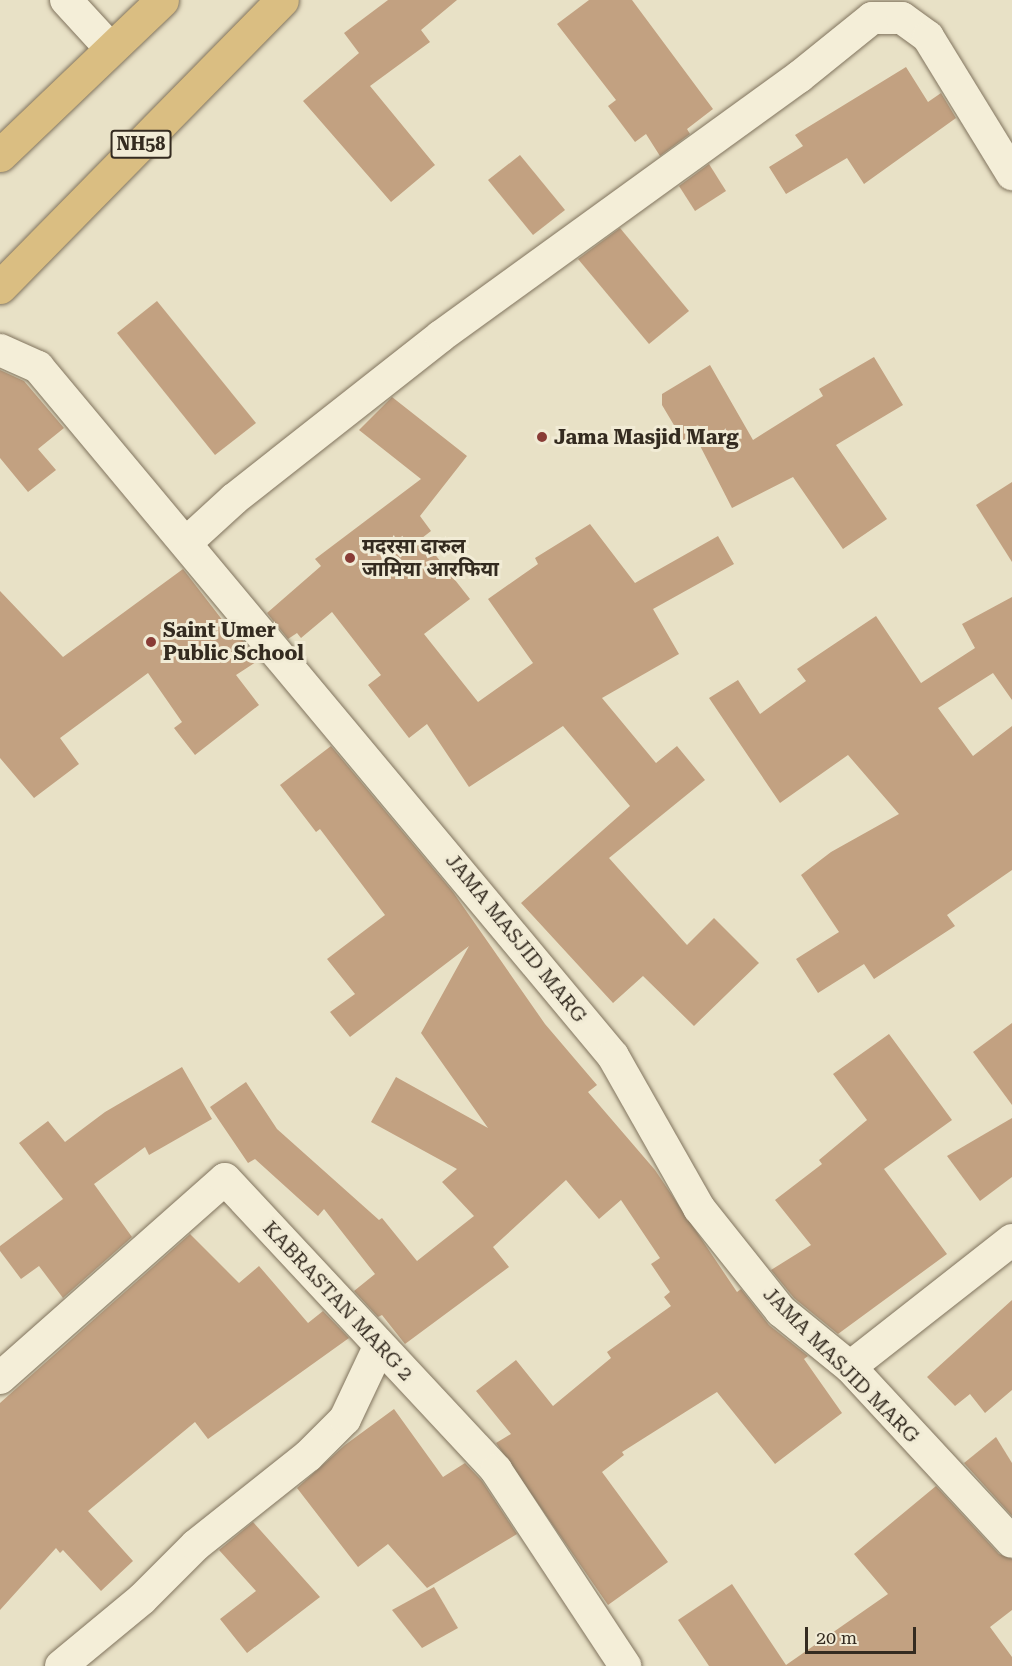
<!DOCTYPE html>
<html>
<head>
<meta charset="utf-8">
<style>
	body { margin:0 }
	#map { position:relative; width:1012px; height:1666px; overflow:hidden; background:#e8e1c6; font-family:"Roboto Serif","Noto Sans Devanagari",serif }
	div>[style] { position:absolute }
	.building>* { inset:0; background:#c2a181 }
	.roads { filter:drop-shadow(0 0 2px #81745e) drop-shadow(0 0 2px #81745e) }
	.minor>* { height:32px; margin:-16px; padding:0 16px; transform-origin:16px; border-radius:16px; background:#f4eed8 }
	.trunk>* { height:33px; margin:-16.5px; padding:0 16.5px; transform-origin:16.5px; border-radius:16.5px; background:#dabe82 }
	.dots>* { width:16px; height:16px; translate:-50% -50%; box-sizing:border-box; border:3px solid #f1ebd5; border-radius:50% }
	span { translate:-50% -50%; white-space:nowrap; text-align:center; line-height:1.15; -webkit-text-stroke:6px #f1ebd5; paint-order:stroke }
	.shield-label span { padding:2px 4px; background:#f1ebd5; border:2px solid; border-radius:4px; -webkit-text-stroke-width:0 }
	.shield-label { font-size:18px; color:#342b20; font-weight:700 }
	.poi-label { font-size:20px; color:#342b20; font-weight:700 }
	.left { translate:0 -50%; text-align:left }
	.street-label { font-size:20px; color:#342b20 }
	.scale { position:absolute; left:805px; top:1627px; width:111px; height:27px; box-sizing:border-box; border:3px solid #342b20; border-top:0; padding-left:8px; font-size:18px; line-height:21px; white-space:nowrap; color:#342b20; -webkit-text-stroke:4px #f1ebd5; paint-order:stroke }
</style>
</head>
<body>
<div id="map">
	<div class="building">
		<div style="clip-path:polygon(388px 0,457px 0,421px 30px,430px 42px,370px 86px,435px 165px,391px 202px,303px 101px,359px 53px,344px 33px)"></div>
		<div style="clip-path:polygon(589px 0,632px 0,713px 109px,687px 129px,690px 134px,660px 156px,646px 134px,635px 142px,608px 106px,616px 100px,557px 24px)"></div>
		<div style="clip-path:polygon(906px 67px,928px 102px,941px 93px,956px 118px,864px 184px,847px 158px,786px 194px,769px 167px,803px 146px,795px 135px)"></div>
		<div style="clip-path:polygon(520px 155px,565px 210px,533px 235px,488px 180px)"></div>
		<div style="clip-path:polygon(709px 164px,726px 191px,695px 211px,679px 186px)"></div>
		<div style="clip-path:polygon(620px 228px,689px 311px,649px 344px,578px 259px)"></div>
		<div style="clip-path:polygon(157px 301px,256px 423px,215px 455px,117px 333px)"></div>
		<div style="clip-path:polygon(874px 357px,903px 405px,836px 445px,887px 519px,843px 549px,793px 477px,732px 508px,695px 436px,684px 442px,662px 405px,662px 394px,710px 365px,753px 440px,823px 396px,819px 389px)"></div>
		<div style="clip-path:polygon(0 370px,24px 381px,64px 428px,38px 449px,56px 470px,28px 492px,0 458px)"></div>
		<div style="clip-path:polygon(392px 397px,467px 456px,420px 516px,431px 531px,422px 538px,470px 599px,424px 634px,478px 702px,533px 663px,488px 599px,538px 564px,535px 558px,590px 524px,635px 583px,718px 536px,734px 564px,653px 609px,679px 654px,602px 698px,656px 763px,677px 746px,705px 780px,609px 858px,687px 945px,714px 918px,759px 963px,694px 1026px,643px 976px,613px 1003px,521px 903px,630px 806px,563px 726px,469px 787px,427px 724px,409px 738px,368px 685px,381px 675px,332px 612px,301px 638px,297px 633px,288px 639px,267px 613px,321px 566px,315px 559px,421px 479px,359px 430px)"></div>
		<div style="clip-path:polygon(1012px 482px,1012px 562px,976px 505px)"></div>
		<div style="clip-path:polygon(183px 569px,237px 639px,240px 637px,259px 660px,236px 675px,259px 705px,195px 755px,174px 728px,182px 722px,148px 673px,60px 738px,79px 764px,34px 798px,0 758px,0 591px,63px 657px)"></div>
		<div style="clip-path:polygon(1012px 597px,1012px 700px,993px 673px,938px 708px,973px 756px,1012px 726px,1012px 870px,947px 915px,955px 926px,874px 979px,864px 964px,818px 993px,796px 959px,839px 932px,801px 875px,831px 852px,899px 814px,848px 755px,780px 803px,709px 698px,738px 680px,760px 714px,806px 681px,797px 669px,876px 616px,921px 683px,975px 648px,962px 624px)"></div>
		<div style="clip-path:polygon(331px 746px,453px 892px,545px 1024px,597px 1085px,588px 1092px,655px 1170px,737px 1292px,741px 1289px,769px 1325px,808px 1356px,804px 1359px,842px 1413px,775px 1464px,717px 1392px,622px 1452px,624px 1455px,602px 1472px,668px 1562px,608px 1605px,496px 1443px,511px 1434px,476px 1391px,516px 1360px,553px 1406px,611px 1358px,607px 1352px,671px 1306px,664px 1297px,670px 1292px,651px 1264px,660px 1258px,621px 1200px,599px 1219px,566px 1180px,493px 1247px,509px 1267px,405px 1344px,382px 1315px,378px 1317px,354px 1291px,375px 1274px,324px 1209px,318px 1216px,255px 1159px,248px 1163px,210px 1107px,246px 1082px,277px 1129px,379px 1220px,382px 1218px,417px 1261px,474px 1216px,442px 1182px,457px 1169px,371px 1122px,396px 1077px,488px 1128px,421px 1033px,469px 946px,350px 1037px,330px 1012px,355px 994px,327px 959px,385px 915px,320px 829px,316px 832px,280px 785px)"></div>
		<div style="clip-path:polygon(1012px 1023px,1012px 1105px,973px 1052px)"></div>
		<div style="clip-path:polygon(889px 1034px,952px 1120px,884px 1169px,947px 1254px,838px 1334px,794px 1298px,771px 1270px,811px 1245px,775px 1200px,822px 1164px,819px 1160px,867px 1120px,833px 1074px)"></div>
		<div style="clip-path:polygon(182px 1067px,212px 1119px,149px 1155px,145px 1147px,94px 1184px,132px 1237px,63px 1298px,39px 1266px,21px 1279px,0 1251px,0 1246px,63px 1199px,19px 1143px,48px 1121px,65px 1142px,105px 1112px)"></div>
		<div style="clip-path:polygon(1012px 1118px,1012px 1177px,980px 1201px,947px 1156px)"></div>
		<div style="clip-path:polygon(190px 1234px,239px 1283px,259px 1266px,308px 1323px,323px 1311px,349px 1338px,208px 1439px,195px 1422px,88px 1511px,133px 1561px,101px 1591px,63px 1550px,60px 1553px,56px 1548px,0 1610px,0 1403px)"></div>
		<div style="clip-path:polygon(1012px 1300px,1012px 1390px,985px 1413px,970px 1394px,955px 1406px,927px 1377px)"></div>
		<div style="clip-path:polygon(394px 1409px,443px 1477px,465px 1463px,482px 1481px,517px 1534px,427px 1588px,388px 1544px,358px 1567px,297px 1488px,345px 1445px)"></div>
		<div style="clip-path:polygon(996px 1437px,1012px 1463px,1012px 1516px,964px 1463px)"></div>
		<div style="clip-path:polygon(936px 1486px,999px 1554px,1012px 1559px,1012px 1610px,990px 1627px,1012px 1657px,1012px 1666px,709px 1666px,678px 1620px,732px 1584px,786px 1665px,888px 1594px,854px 1554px)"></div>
		<div style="clip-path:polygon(253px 1522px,320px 1597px,247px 1653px,220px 1619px,256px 1591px,219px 1550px)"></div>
		<div style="clip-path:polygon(434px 1587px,458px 1628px,422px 1648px,392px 1610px)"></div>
	</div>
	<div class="roads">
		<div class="minor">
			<div style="left:66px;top:0;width:67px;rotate:47.4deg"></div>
			<div style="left:0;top:350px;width:42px;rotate:24.1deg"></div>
			<div style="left:38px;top:367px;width:897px;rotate:50.15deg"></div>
			<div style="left:613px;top:1056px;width:175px;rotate:60.5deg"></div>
			<div style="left:699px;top:1208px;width:132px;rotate:51.5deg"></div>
			<div style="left:781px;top:1311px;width:89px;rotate:39.1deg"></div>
			<div style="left:850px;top:1367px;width:238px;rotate:47.2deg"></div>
			<div style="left:186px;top:543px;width:65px;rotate:-42.5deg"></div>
			<div style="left:234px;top:499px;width:263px;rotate:-38.2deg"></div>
			<div style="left:441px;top:336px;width:442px;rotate:-35.9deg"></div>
			<div style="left:799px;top:77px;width:94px;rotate:-38.9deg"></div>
			<div style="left:872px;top:18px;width:30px"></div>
			<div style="left:902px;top:18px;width:32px;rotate:36deg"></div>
			<div style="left:928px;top:37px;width:161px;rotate:58.5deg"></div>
			<div style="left:850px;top:1367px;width:206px;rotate:-38.1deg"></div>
			<div style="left:0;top:1378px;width:300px;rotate:-41.5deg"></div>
			<div style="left:225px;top:1179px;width:398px;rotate:47deg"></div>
			<div style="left:496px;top:1470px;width:235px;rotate:56.6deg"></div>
			<div style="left:61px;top:1666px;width:105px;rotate:-39.6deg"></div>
			<div style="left:142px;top:1599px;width:76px;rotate:-45deg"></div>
			<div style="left:196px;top:1545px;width:143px;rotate:-38.5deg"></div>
			<div style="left:308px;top:1456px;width:52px;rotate:-45deg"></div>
			<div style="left:345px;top:1419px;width:80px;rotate:-64.7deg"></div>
		</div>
		<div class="trunk">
			<div style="left:0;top:155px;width:224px;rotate:-43.7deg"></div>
			<div style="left:0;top:287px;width:402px;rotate:-45.5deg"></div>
		</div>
	</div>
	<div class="dots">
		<div style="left:542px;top:437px;background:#893c36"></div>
		<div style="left:350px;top:558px;background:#893c36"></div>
		<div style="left:151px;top:642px;background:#893c36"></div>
	</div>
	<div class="shield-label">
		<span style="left:141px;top:144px">NH58</span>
	</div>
	<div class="poi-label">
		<span class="left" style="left:554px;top:437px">Jama Masjid Marg</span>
		<span class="left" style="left:362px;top:558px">मदरसा दारुल<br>जामिया आरफिया</span>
		<span class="left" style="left:163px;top:642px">Saint Umer<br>Public School</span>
	</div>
	<div class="street-label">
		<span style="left:516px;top:938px;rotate:51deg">JAMA MASJID MARG</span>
		<span style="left:338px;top:1301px;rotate:47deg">KABRASTAN MARG 2</span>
		<span style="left:841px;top:1365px;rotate:45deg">JAMA MASJID MARG</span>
	</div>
	<div class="scale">20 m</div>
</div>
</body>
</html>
